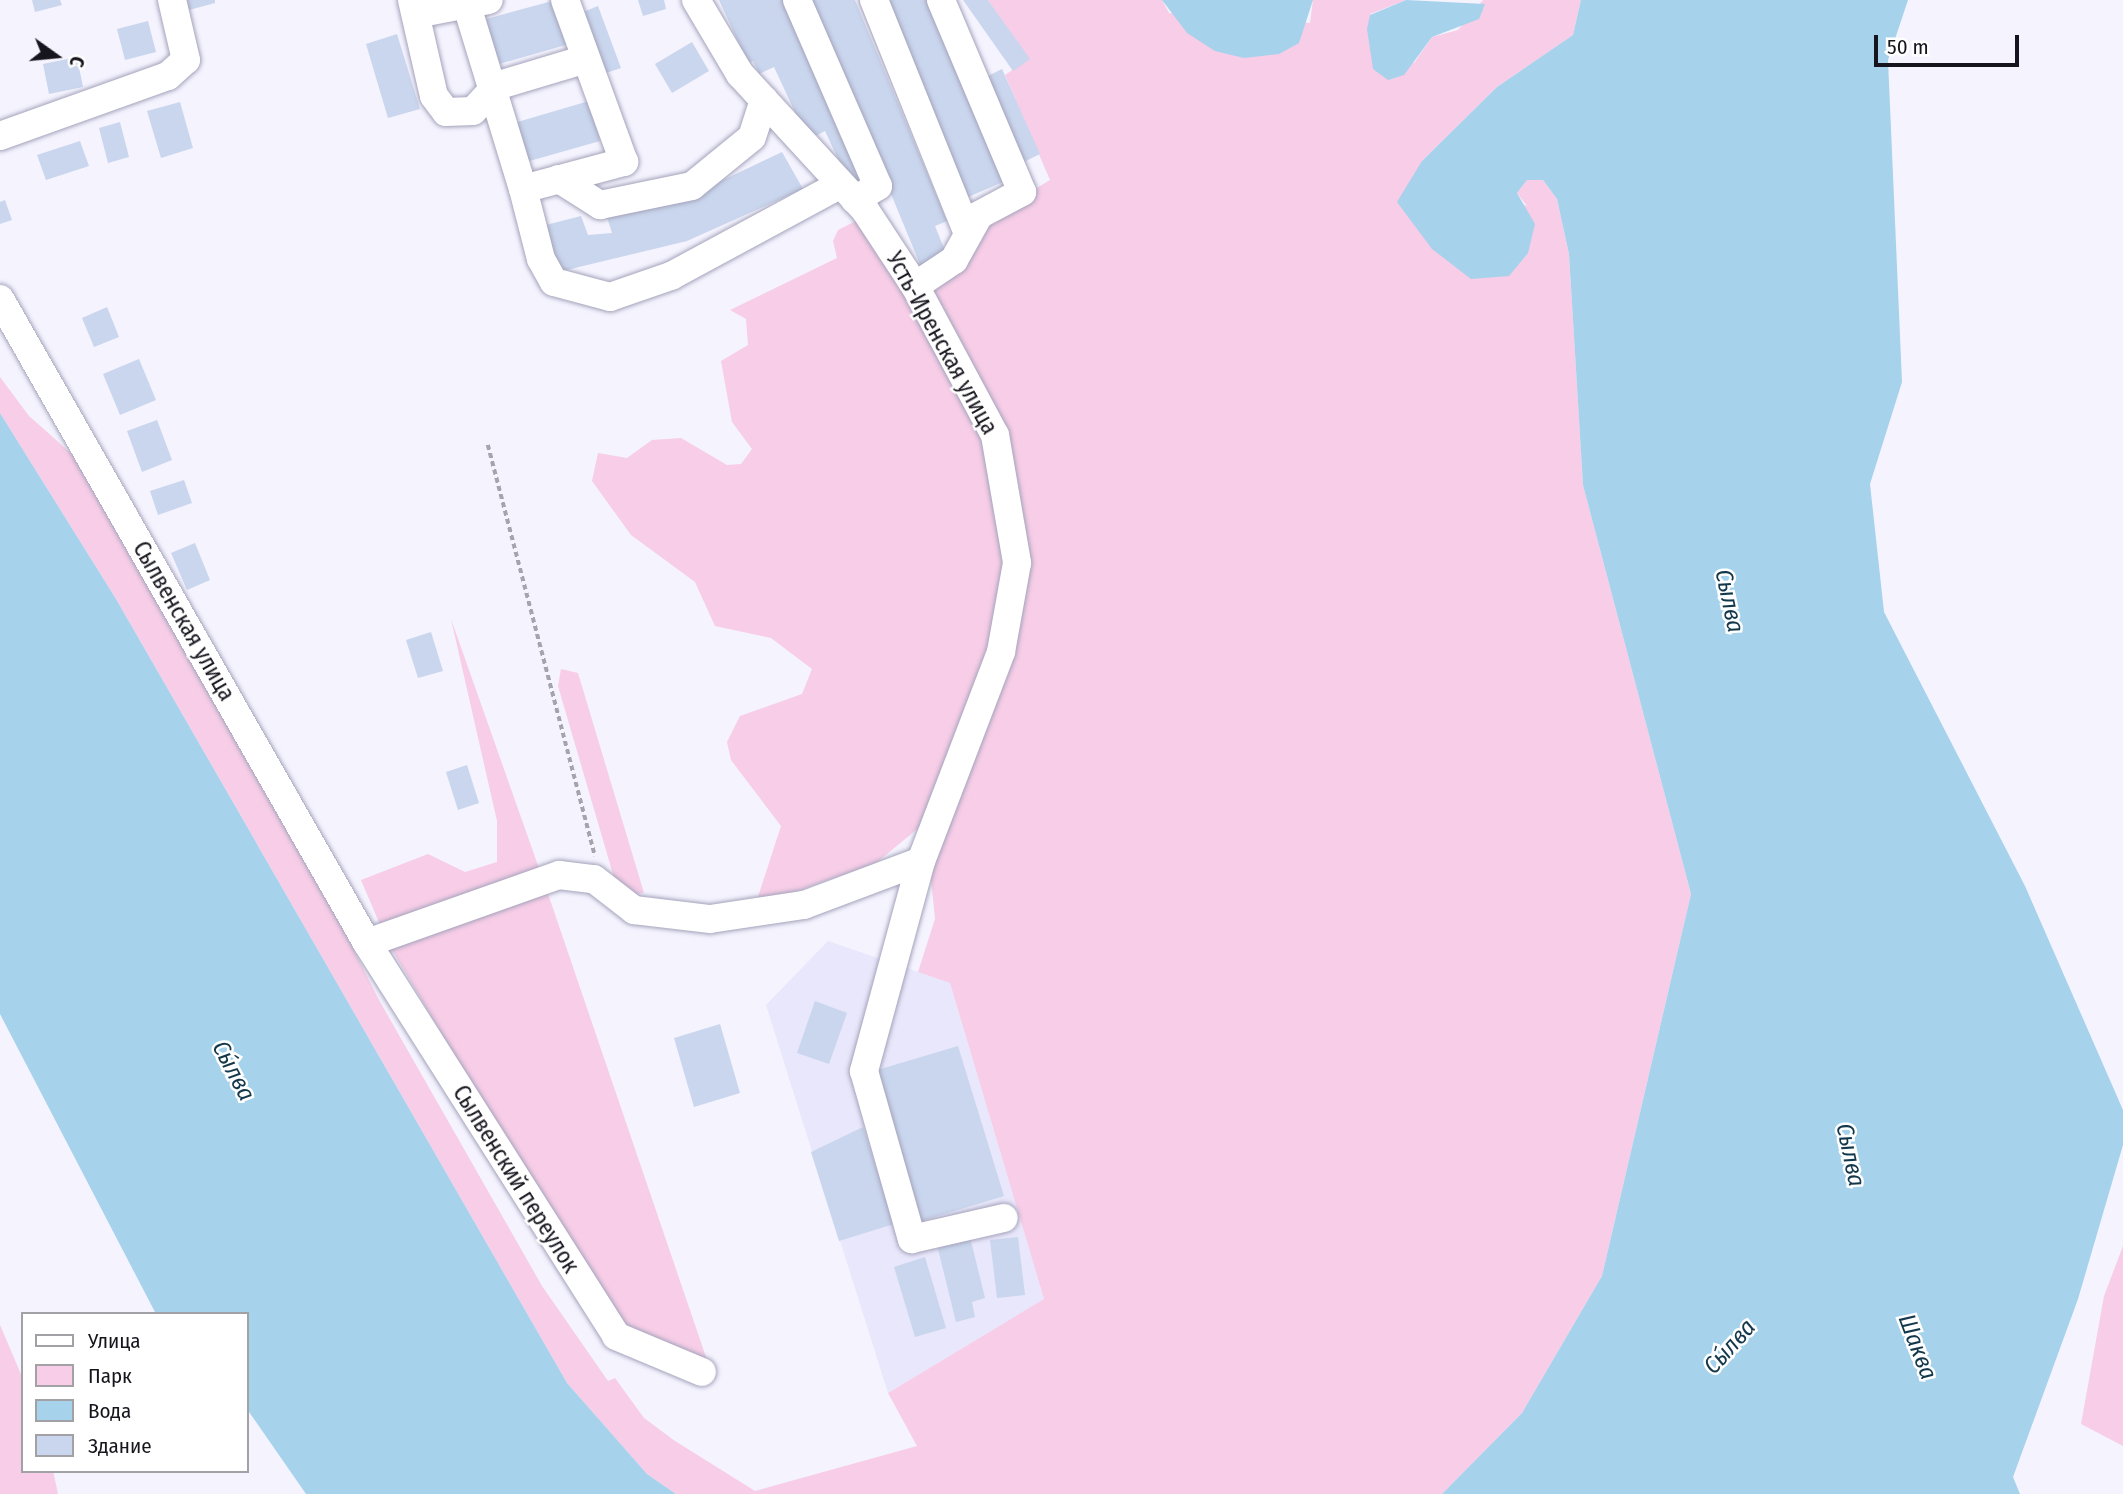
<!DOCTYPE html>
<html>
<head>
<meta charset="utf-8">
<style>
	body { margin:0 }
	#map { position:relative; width:2123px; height:1494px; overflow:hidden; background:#f4f3fe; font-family:"Fira Sans Condensed",sans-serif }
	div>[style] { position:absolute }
	.built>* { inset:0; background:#e8e7fb }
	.green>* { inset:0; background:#f7cde7 }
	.water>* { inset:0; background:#a6d2ec }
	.building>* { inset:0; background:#c9d6ed }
	.path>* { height:3.5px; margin-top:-1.75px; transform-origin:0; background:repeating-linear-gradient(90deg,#a5a4ae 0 5px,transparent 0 8.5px) }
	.roads { filter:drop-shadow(0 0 2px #a4a3bb) drop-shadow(0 0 2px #a4a3bb) }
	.minor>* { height:28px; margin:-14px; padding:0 14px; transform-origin:14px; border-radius:14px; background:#fff }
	span { translate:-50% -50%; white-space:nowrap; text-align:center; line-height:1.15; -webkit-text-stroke:5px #fff; paint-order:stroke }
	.street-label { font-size:23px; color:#16151e }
	.water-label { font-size:24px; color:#14384b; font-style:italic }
	.legend { position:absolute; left:21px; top:1312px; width:228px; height:161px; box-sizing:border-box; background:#fff; border:2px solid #a2a1a5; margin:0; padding:9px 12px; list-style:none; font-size:21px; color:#16151e }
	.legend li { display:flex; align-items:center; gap:14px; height:35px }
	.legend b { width:35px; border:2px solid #a2a1a5 }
	.north { position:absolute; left:21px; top:21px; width:70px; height:70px; -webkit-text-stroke:5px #fff; paint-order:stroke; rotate:105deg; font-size:19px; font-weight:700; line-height:28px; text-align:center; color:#16151e }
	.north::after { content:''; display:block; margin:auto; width:24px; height:32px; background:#16151e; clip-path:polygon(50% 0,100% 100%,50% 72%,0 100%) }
	.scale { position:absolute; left:1874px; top:35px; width:145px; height:32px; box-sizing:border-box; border:4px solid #16151e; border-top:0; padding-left:9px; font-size:21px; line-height:24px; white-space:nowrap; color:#16151e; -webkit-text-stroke:5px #fff; paint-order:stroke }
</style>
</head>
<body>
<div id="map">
	<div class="built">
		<div style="clip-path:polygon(828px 941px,950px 983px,1044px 1299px,888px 1393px,766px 1005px)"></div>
	</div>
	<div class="green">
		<div style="clip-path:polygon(988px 0,1162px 0,1169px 13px,1310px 23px,1313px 0,1406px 0,1370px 14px,1414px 63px,1432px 37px,1458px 30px,1483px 0,1581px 0,1573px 35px,1497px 87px,1422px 161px,1527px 206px,1517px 193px,1527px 180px,1543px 180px,1557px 199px,1569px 254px,1583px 485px,1691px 894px,1602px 1276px,1522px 1413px,1442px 1494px,676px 1494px,647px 1474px,567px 1383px,116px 599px,0 413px,0 377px,29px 416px,73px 455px,288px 819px,379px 1000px,542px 1286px,608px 1381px,615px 1378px,644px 1418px,675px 1441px,755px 1491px,917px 1446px,888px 1393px,1044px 1299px,950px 983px,918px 972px,935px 919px,930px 869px,976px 755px,1019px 502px,927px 285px,982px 221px,1050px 180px,1005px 75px,1029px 59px)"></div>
		<div style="clip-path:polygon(858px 220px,876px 241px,878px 257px,914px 290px,985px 434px,1007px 578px,974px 695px,921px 826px,876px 863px,755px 906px,781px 826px,731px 760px,727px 742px,740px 716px,802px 694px,812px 669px,771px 638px,715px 626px,695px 582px,631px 535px,592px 481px,598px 453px,627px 458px,652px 440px,681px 438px,727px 465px,741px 464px,752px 449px,732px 422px,721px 361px,748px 345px,746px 319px,730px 310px,837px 258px,833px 241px,838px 230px)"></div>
		<div style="clip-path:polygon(451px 619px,541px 874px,381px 927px,361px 880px,428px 854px,465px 872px,497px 862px,497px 821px)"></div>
		<div style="clip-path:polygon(561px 669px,578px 673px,644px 893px,628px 895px,615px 881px,558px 686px)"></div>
		<div style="clip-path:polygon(545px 885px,709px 1366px,618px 1332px,388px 943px)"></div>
		<div style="clip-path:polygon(2123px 1246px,2123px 1446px,2081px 1424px,2104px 1296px)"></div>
		<div style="clip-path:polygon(0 1325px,23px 1379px,23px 1471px,53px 1471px,58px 1494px,0 1494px)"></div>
	</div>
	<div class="water">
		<div style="clip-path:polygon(1162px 0,1313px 0,1299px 43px,1279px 54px,1244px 58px,1215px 51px,1187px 33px)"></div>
		<div style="clip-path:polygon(1406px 0,1485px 4px,1479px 19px,1432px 37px,1404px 75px,1388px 80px,1373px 69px,1367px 29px,1370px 15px)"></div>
		<div style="clip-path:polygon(1581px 0,1908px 0,1888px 60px,1902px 382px,1870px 484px,1884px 612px,2025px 886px,2123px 1110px,2123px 1145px,2078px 1299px,2013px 1477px,2020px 1494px,1442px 1494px,1522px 1413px,1602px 1276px,1691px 894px,1583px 485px,1569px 254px,1557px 199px,1543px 180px,1527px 180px,1517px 193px,1535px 224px,1528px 253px,1509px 276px,1471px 279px,1432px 249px,1397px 202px,1422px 161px,1497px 87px,1573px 35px)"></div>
		<div style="clip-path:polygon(0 413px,116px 599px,567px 1383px,647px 1474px,676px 1494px,306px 1494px,247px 1409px,247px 1314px,156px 1314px,0 1014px)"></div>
	</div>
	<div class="building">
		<div style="clip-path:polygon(32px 0,60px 0,62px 5px,35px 12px)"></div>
		<div style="clip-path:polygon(187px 0,215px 0,215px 3px,189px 10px)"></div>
		<div style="clip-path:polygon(556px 0,569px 44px,492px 66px,479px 21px)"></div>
		<div style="clip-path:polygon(638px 0,664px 0,666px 9px,643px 16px)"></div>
		<div style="clip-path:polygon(719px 0,788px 0,870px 178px,851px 187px,825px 131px,808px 140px,774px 67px,759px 74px,753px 61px,748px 63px)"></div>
		<div style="clip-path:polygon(811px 0,855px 0,947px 221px,935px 226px,948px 258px,922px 269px)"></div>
		<div style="clip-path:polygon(886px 0,927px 0,1003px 182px,968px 197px)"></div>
		<div style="clip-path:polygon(963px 0,988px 0,1030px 59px,1013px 71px)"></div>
		<div style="clip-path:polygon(598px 6px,621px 68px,606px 73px,583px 12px)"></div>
		<div style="clip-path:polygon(148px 21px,156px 52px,125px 60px,117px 29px)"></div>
		<div style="clip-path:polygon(397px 34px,420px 109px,388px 118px,366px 44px)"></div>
		<div style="clip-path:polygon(692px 42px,709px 71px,672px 93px,655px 64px)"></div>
		<div style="clip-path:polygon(77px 57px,83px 87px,49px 94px,43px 64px)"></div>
		<div style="clip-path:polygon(1002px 69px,1040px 154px,1022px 163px,984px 78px)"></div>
		<div style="clip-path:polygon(589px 101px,600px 141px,526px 162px,514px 123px)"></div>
		<div style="clip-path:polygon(180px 102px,193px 148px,161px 158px,147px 111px)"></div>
		<div style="clip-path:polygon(120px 122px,129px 157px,108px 163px,99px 128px)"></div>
		<div style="clip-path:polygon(80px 141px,89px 166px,46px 180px,37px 155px)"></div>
		<div style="clip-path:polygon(782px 152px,803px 189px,687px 241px,554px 273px,542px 226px,581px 216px,588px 235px,612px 233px,606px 214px,698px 192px)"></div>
		<div style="clip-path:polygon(5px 200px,12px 220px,0 224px,0 202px)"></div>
		<div style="clip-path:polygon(107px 307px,119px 337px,94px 347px,82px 318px)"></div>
		<div style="clip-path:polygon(139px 359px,156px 400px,120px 415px,103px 374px)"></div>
		<div style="clip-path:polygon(157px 420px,172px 460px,142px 472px,127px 431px)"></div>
		<div style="clip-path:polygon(184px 480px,192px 503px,158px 515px,150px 491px)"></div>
		<div style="clip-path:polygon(195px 543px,210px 580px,187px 590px,171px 553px)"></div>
		<div style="clip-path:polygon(431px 632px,443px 671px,418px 678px,406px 640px)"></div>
		<div style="clip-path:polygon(467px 765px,479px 803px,458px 810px,446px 772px)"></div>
		<div style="clip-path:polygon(815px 1001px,847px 1013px,829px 1064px,797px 1053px)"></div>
		<div style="clip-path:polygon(720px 1024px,740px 1093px,694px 1107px,674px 1038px)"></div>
		<div style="clip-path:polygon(958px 1046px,1004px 1196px,902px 1227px,874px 1071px)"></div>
		<div style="clip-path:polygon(863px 1127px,894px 1224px,839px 1241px,811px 1152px)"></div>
		<div style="clip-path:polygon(970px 1237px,985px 1298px,972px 1302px,975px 1317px,956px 1322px,937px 1245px)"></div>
		<div style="clip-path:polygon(1018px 1237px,1025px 1295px,997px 1298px,990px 1240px)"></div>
		<div style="clip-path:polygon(925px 1257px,946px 1328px,915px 1337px,894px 1267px)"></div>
	</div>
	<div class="path">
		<div style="left:488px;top:445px;width:425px;rotate:75.4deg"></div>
	</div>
	<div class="roads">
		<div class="minor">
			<div style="left:412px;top:0;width:98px;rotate:77.1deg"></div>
			<div style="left:434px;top:96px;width:20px;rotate:53deg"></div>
			<div style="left:446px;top:112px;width:27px;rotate:-2deg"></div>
			<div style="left:473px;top:111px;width:34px;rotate:-47deg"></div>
			<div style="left:496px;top:86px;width:94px;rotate:-16.7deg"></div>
			<div style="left:696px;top:0;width:86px;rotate:59.3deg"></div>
			<div style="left:740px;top:74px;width:185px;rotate:47.4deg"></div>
			<div style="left:865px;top:210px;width:91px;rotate:56.7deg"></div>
			<div style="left:915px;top:286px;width:169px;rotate:61.8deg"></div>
			<div style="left:995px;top:435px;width:130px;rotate:80.2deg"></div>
			<div style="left:1017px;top:563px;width:90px;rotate:100.2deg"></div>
			<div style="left:1001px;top:652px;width:224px;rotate:110.9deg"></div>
			<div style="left:921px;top:861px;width:218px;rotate:105.2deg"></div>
			<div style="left:864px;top:1071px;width:175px;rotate:74.1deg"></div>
			<div style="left:912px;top:1239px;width:94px;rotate:-12.9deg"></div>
			<div style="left:797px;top:0;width:203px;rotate:66.5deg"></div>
			<div style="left:878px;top:186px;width:27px;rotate:149deg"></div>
			<div style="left:874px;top:0;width:252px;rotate:68.1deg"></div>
			<div style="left:467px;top:6px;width:191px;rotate:73deg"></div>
			<div style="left:523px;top:189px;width:105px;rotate:-15deg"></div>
			<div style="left:624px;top:162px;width:172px;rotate:-110deg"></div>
			<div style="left:416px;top:14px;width:74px;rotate:-10.9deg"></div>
			<div style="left:0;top:136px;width:178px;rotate:-19.7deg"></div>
			<div style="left:168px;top:76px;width:24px;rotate:-42deg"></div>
			<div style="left:186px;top:60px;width:62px;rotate:-103.1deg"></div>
			<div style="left:559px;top:179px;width:49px;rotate:32.4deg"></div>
			<div style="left:600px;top:205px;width:94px;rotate:-11.7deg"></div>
			<div style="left:692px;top:186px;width:77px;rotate:-39.2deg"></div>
			<div style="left:752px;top:137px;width:39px;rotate:-72deg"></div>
			<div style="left:523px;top:189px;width:72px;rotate:75.6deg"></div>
			<div style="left:541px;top:259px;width:26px;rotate:61deg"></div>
			<div style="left:554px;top:282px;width:58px;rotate:15deg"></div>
			<div style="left:610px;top:297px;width:65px;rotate:-19deg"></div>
			<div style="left:671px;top:276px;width:193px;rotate:-28.4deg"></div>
			<div style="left:915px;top:286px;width:47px;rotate:-33.7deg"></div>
			<div style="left:954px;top:260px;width:51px;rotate:-60.9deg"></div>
			<div style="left:979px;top:215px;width:49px;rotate:-28.1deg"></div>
			<div style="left:1022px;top:192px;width:208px;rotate:-112.9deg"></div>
			<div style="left:0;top:299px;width:741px;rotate:60.32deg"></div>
			<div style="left:367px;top:943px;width:465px;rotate:57.6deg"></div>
			<div style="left:616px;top:1336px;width:93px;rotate:22.7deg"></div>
			<div style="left:367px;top:943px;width:204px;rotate:-19.5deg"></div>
			<div style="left:559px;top:875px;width:35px;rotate:7deg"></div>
			<div style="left:594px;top:879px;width:51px;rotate:37.8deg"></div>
			<div style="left:634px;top:910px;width:77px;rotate:6.8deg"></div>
			<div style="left:710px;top:919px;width:95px;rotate:-8.5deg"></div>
			<div style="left:804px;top:905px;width:125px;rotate:-20.6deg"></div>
		</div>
	</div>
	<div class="street-label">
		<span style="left:942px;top:343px;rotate:61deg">Усть-Иренская улица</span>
		<span style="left:184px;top:621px;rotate:60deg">Сылвенская улица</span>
		<span style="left:516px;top:1179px;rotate:58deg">Сылвенский переулок</span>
	</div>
	<div class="water-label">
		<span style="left:1729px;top:601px;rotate:78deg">Сылва</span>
		<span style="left:233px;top:1071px;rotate:62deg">Сы́лва</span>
		<span style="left:1850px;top:1155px;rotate:78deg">Сылва</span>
		<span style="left:1730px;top:1347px;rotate:-48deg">Сы́лва</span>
		<span style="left:1917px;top:1347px;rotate:69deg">Шаква</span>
	</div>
	<ul class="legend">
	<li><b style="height:9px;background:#fff"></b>Улица</li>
	<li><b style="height:19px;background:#f7cde7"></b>Парк</li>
	<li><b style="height:19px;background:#a6d2ec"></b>Вода</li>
	<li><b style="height:19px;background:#c9d6ed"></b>Здание</li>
	</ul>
	<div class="north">С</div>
	<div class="scale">50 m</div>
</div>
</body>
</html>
